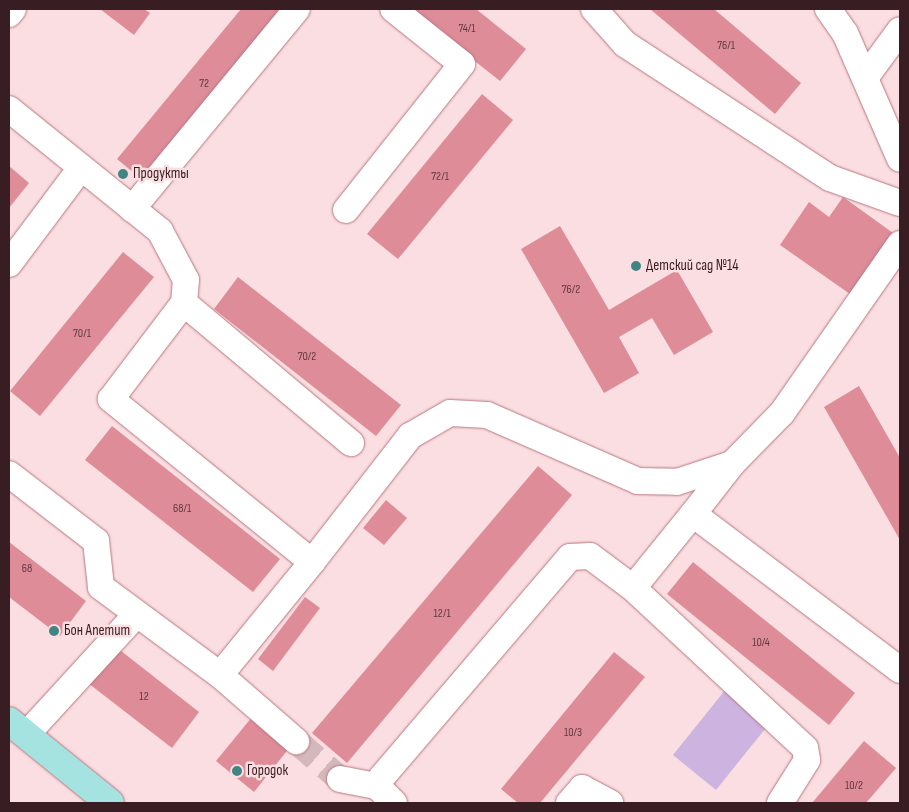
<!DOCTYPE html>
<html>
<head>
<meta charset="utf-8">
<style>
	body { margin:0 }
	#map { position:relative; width:909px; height:812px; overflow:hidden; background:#fbdee1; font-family:"Sofia Sans Condensed",sans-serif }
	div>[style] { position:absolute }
	.green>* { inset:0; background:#ccb3e0 }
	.building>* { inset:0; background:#dd8c98 }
	.minor-tunnel>* { height:26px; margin-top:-13px; transform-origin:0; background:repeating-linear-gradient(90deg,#d4b8bb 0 26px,transparent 0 39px) }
	.roads { filter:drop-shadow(0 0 1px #b77780) drop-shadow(0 0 1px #b77780) }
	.minor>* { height:26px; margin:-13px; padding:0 13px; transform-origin:13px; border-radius:13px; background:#fff }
	.major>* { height:28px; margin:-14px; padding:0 14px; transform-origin:14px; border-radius:14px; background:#a4e3df }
	.dots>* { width:14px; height:14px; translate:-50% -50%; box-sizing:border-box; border:2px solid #fbdee1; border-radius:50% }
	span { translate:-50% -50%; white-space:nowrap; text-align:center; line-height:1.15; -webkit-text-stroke:5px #fbdee1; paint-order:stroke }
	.number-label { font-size:12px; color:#613a40 }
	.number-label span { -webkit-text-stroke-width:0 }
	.poi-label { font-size:15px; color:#381e22 }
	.left { translate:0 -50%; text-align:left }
	.frame { position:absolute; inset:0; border:10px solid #381e22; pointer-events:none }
</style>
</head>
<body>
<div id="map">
	<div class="green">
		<div style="clip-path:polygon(730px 684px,773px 719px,716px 790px,673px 755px)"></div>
	</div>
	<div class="building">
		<div style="clip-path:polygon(100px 9px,144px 9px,150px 13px,134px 35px)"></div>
		<div style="clip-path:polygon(241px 9px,291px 9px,146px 183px,117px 159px)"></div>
		<div style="clip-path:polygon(409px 9px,476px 9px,526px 49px,500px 81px)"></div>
		<div style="clip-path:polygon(650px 9px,714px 9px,801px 83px,775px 114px)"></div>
		<div style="clip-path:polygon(482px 94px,513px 120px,398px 259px,367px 234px)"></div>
		<div style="clip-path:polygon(9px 166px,29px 183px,9px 208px)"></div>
		<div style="clip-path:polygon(843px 197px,893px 233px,850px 294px,780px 245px,809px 202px,829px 217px)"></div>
		<div style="clip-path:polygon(560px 226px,609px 310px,677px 270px,713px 332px,674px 355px,652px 318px,619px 337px,639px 373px,604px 393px,521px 249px)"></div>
		<div style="clip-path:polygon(123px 252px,154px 277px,40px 416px,10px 391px)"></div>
		<div style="clip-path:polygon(238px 277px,401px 405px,376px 436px,214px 309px)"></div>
		<div style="clip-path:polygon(859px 386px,900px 458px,900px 540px,824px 407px)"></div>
		<div style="clip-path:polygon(112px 426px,280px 559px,253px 592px,85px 460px)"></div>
		<div style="clip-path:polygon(538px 466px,572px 495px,347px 763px,312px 733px)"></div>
		<div style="clip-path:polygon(386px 500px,407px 518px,384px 545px,363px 528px)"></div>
		<div style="clip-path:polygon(9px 542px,86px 601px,60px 636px,9px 597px)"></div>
		<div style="clip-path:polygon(693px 562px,855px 693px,829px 725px,667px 594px)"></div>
		<div style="clip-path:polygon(305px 597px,320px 608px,273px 671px,258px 659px)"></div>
		<div style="clip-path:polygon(116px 647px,199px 712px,172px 748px,88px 683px)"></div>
		<div style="clip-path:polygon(614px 652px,645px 677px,540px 803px,518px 803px,501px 789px)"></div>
		<div style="clip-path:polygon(252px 717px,290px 747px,254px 792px,216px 761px)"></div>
		<div style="clip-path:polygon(864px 741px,896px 768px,866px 803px,812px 803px)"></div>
	</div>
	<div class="minor-tunnel">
		<div style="left:296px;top:741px;width:58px;rotate:40.8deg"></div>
	</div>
	<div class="roads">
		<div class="minor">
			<div style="left:594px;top:9px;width:47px;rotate:48.5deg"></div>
			<div style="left:625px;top:44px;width:245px;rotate:33.2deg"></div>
			<div style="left:830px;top:178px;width:74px;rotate:19.7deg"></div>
			<div style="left:828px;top:9px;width:29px;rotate:55deg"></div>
			<div style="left:845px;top:33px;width:137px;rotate:66.4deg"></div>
			<div style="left:9px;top:14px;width:6px;rotate:-51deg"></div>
			<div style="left:865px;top:78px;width:59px;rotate:-53.9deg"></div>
			<div style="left:9px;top:109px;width:194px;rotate:38.9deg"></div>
			<div style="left:160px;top:231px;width:55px;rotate:62deg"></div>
			<div style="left:186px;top:280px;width:23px;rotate:95deg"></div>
			<div style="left:132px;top:209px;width:259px;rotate:-50.5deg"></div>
			<div style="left:346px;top:210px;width:186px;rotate:-51.5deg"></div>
			<div style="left:462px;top:64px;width:88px;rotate:-141.4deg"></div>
			<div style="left:9px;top:264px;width:119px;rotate:-53.2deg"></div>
			<div style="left:9px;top:474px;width:110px;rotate:37.6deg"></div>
			<div style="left:96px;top:541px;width:46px;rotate:83.8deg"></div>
			<div style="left:101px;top:587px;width:148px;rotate:36.5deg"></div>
			<div style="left:220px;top:675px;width:101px;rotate:41deg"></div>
			<div style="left:693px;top:514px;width:63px;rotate:-52deg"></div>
			<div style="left:732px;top:464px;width:71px;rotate:-45.6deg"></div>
			<div style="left:782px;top:413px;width:206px;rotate:-55.1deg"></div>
			<div style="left:312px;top:562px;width:160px;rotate:-52.1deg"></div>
			<div style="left:410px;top:436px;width:46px;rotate:-29.9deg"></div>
			<div style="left:450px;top:413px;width:37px;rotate:3deg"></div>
			<div style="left:487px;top:415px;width:165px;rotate:23.6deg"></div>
			<div style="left:638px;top:481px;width:39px;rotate:1deg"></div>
			<div style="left:677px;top:482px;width:58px;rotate:-18.1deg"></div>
			<div style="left:220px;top:675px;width:146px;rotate:-50.8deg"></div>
			<div style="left:312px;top:562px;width:259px;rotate:-141deg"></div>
			<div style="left:111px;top:399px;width:121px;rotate:-52.8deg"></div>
			<div style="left:184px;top:303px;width:218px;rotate:40deg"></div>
			<div style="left:26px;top:735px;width:164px;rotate:-47.5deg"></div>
			<div style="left:340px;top:779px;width:38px;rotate:11deg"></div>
			<div style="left:394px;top:803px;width:24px;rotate:-135deg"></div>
			<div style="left:377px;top:786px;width:10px;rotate:-61deg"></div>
			<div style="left:382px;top:777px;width:289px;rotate:-49.5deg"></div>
			<div style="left:570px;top:557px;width:20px;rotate:-3deg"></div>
			<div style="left:590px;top:556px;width:54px;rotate:36.7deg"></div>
			<div style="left:569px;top:803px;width:20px;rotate:-49deg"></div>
			<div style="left:582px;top:788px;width:32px;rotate:28deg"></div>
			<div style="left:780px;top:803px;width:51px;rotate:-57.9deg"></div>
			<div style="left:807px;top:760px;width:12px;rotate:-99deg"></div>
			<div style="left:805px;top:748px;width:235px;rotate:-137.1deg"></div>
			<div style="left:633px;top:588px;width:95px;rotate:-51deg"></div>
			<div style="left:693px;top:514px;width:259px;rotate:37deg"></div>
		</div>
		<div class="major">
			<div style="left:9px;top:721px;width:130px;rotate:39.1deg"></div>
		</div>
	</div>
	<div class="dots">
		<div style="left:123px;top:174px;background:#3f8682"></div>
		<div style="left:636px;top:266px;background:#3f8682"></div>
		<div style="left:54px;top:631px;background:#3f8682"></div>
		<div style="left:237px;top:771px;background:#3f8682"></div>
	</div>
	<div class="number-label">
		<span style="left:467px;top:29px">74/1</span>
		<span style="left:726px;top:46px">76/1</span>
		<span style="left:204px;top:84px">72</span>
		<span style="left:440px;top:177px">72/1</span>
		<span style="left:571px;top:290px">76/2</span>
		<span style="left:82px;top:334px">70/1</span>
		<span style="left:307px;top:357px">70/2</span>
		<span style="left:182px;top:509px">68/1</span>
		<span style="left:27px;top:569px">68</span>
		<span style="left:442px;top:614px">12/1</span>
		<span style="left:761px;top:643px">10/4</span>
		<span style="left:144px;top:697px">12</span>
		<span style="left:573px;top:733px">10/3</span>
		<span style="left:854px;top:786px">10/2</span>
	</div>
	<div class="poi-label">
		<span class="left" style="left:133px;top:174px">Продукты</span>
		<span class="left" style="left:646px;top:266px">Детский сад №14</span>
		<span class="left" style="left:64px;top:631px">Бон Апетит</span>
		<span class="left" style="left:247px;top:771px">Городок</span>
	</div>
	<div class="frame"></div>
</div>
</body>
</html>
